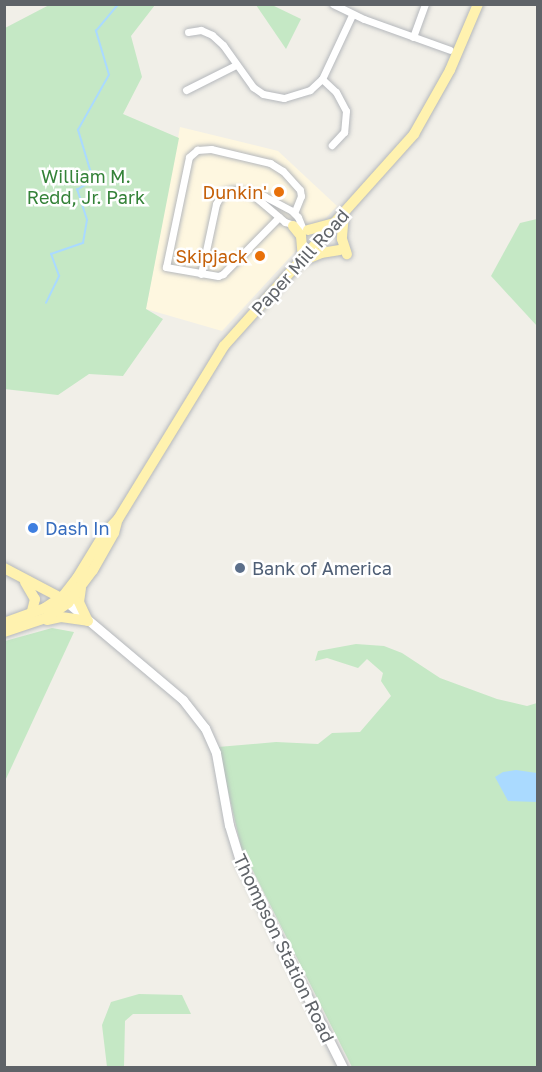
<!DOCTYPE html>
<html>
<head>
<meta charset="utf-8">
<style>
	body { margin:0 }
	#map { position:relative; width:542px; height:1072px; overflow:hidden; background:#f1efe8; font-family:"Golos Text",sans-serif }
	div>[style] { position:absolute }
	.commercial>* { inset:0; background:#fef7e0 }
	.green>* { inset:0; background:#c5e8c5 }
	.water>* { inset:0; background:#aadaff }
	.stream>* { height:1.5px; margin:-0.75px; padding:0 0.75px; transform-origin:0.75px; border-radius:0.75px; background:#aadaff }
	.roads { filter:drop-shadow(0 0 2px #b5b8bc) drop-shadow(0 0 2px #b5b8bc) }
	.street>* { height:7px; margin:-3.5px; padding:0 3.5px; transform-origin:3.5px; border-radius:3.5px; background:#fff }
	.secondary>* { height:9px; margin:-4.5px; padding:0 4.5px; transform-origin:4.5px; border-radius:4.5px; background:#fff }
	.primary>* { height:10px; margin:-5px; padding:0 5px; transform-origin:5px; border-radius:5px; background:#fff2af }
	.dots>* { width:16px; height:16px; translate:-50% -50%; box-sizing:border-box; border:3px solid #fff; border-radius:50% }
	span { translate:-50% -50%; white-space:nowrap; text-align:center; line-height:1.15; -webkit-text-stroke:5px #fff; paint-order:stroke }
	.park-label { font-size:18px; color:#348238 }
	.food-label { font-size:18px; color:#c56008 }
	.right { translate:-100% -50%; text-align:right }
	.street-label { font-size:18px; color:#5f6368 }
	.shop-label { font-size:18px; color:#366cbe }
	.left { translate:0 -50%; text-align:left }
	.service-label { font-size:18px; color:#4e5e75 }
	.frame { position:absolute; inset:0; border:6px solid #5f6368; pointer-events:none }
</style>
</head>
<body>
<div id="map">
	<div class="commercial">
		<div style="clip-path:polygon(180px 127px,278px 151px,337px 206px,222px 331px,146px 309px)"></div>
	</div>
	<div class="green">
		<div style="clip-path:polygon(51px 4px,155px 5px,131px 36px,142px 77px,123px 114px,179px 138px,146px 309px,163px 319px,123px 376px,89px 374px,58px 395px,4px 389px,5px 28px)"></div>
		<div style="clip-path:polygon(256px 5px,272px 5px,301px 19px,286px 49px)"></div>
		<div style="clip-path:polygon(537px 219px,538px 219px,537px 326px,491px 276px,520px 223px)"></div>
		<div style="clip-path:polygon(52px 628px,74px 632px,5px 781px,5px 641px)"></div>
		<div style="clip-path:polygon(356px 644px,384px 646px,402px 653px,440px 678px,497px 699px,527px 706px,537px 703px,537px 1067px,352px 1067px,241px 847px,218px 747px,276px 742px,318px 744px,332px 733px,360px 732px,391px 696px,381px 681px,383px 673px,367px 659px,358px 668px,327px 658px,315px 661px,318px 651px)"></div>
		<div style="clip-path:polygon(139px 994px,182px 995px,191px 1014px,133px 1014px,125px 1021px,124px 1067px,107px 1067px,102px 1025px,111px 1002px)"></div>
	</div>
	<div class="water">
		<div style="clip-path:polygon(516px 770px,537px 773px,537px 802px,508px 801px,495px 777px,503px 772px)"></div>
	</div>
	<div class="stream">
		<div style="left:46px;top:303px;width:30px;rotate:-64deg"></div>
		<div style="left:59px;top:276px;width:23px;rotate:-110deg"></div>
		<div style="left:51px;top:254px;width:34px;rotate:-19deg"></div>
		<div style="left:83px;top:243px;width:23px;rotate:-80deg"></div>
		<div style="left:87px;top:220px;width:32px;rotate:-108deg"></div>
		<div style="left:77px;top:190px;width:19px;rotate:-32deg"></div>
		<div style="left:93px;top:180px;width:52px;rotate:-106.7deg"></div>
		<div style="left:78px;top:130px;width:63px;rotate:-60.6deg"></div>
		<div style="left:109px;top:75px;width:46px;rotate:-106.5deg"></div>
		<div style="left:96px;top:31px;width:35px;rotate:-50deg"></div>
	</div>
	<div class="roads">
		<div class="street">
			<div style="left:333px;top:4px;width:34px;rotate:26deg"></div>
			<div style="left:364px;top:19px;width:91px;rotate:19.8deg"></div>
			<div style="left:188px;top:32px;width:13px;rotate:-9deg"></div>
			<div style="left:201px;top:30px;width:12px;rotate:24deg"></div>
			<div style="left:212px;top:35px;width:15px;rotate:42deg"></div>
			<div style="left:223px;top:45px;width:52px;rotate:54.5deg"></div>
			<div style="left:253px;top:87px;width:12px;rotate:35deg"></div>
			<div style="left:263px;top:94px;width:21px;rotate:11deg"></div>
			<div style="left:284px;top:98px;width:27px;rotate:-17deg"></div>
			<div style="left:310px;top:90px;width:16px;rotate:-43deg"></div>
			<div style="left:322px;top:79px;width:71px;rotate:-64.9deg"></div>
			<div style="left:413px;top:37px;width:35px;rotate:-70deg"></div>
			<div style="left:322px;top:79px;width:19px;rotate:43deg"></div>
			<div style="left:336px;top:92px;width:21px;rotate:62deg"></div>
			<div style="left:346px;top:111px;width:21px;rotate:95deg"></div>
			<div style="left:344px;top:132px;width:18px;rotate:133deg"></div>
			<div style="left:186px;top:90px;width:56px;rotate:-26.6deg"></div>
			<div style="left:253px;top:195px;width:42px;rotate:40.2deg"></div>
			<div style="left:285px;top:222px;width:13px;rotate:18deg"></div>
			<div style="left:279px;top:217px;width:80px;rotate:134.5deg"></div>
			<div style="left:223px;top:274px;width:5px;rotate:158deg"></div>
			<div style="left:218px;top:276px;width:53px;rotate:-170.2deg"></div>
			<div style="left:166px;top:267px;width:112px;rotate:-78.2deg"></div>
			<div style="left:189px;top:157px;width:11px;rotate:-41deg"></div>
			<div style="left:197px;top:150px;width:14px;rotate:-4deg"></div>
			<div style="left:211px;top:149px;width:61px;rotate:13.3deg"></div>
			<div style="left:270px;top:163px;width:15px;rotate:32deg"></div>
			<div style="left:283px;top:171px;width:25px;rotate:48deg"></div>
			<div style="left:300px;top:190px;width:6px;rotate:81deg"></div>
			<div style="left:301px;top:196px;width:18px;rotate:112deg"></div>
			<div style="left:201px;top:274px;width:72px;rotate:-77.9deg"></div>
			<div style="left:216px;top:204px;width:13px;rotate:-61deg"></div>
			<div style="left:222px;top:193px;width:11px;rotate:-15deg"></div>
			<div style="left:233px;top:190px;width:32px;rotate:11deg"></div>
			<div style="left:264px;top:196px;width:32px;rotate:28deg"></div>
			<div style="left:292px;top:211px;width:8px;rotate:45deg"></div>
			<div style="left:298px;top:217px;width:11px;rotate:68deg"></div>
		</div>
		<div class="secondary">
			<div style="left:68px;top:603px;width:150px;rotate:40.1deg"></div>
			<div style="left:183px;top:700px;width:36px;rotate:52deg"></div>
			<div style="left:205px;top:728px;width:27px;rotate:66deg"></div>
			<div style="left:216px;top:753px;width:73px;rotate:79.8deg"></div>
			<div style="left:229px;top:825px;width:39px;rotate:73deg"></div>
			<div style="left:240px;top:862px;width:230px;rotate:63.4deg"></div>
		</div>
		<div class="primary">
			<div style="left:344px;top:214px;width:25px;rotate:95deg"></div>
			<div style="left:342px;top:239px;width:16px;rotate:72deg"></div>
			<div style="left:293px;top:226px;width:13px;rotate:51deg"></div>
			<div style="left:301px;top:236px;width:23px;rotate:85deg"></div>
			<div style="left:308px;top:230px;width:27px;rotate:-15deg"></div>
			<div style="left:304px;top:260px;width:18px;rotate:-22deg"></div>
			<div style="left:321px;top:253px;width:19px;rotate:-9deg"></div>
			<div style="left:4px;top:568px;width:67px;rotate:27.7deg"></div>
			<div style="left:25px;top:582px;width:20px;rotate:60deg"></div>
			<div style="left:35px;top:599px;width:16px;rotate:104deg"></div>
			<div style="left:81px;top:588px;width:14px;rotate:98deg"></div>
			<div style="left:79px;top:602px;width:21px;rotate:65deg"></div>
			<div style="left:47px;top:620px;width:14px;rotate:-12deg"></div>
			<div style="left:61px;top:617px;width:27px;rotate:8deg"></div>
			<div style="left:4px;top:623px;width:44px;rotate:-20.1deg"></div>
			<div style="left:45px;top:608px;width:22px;rotate:-34deg"></div>
			<div style="left:63px;top:596px;width:23px;rotate:-52deg"></div>
			<div style="left:77px;top:578px;width:52px;rotate:-58.5deg"></div>
			<div style="left:104px;top:534px;width:21px;rotate:-47deg"></div>
			<div style="left:118px;top:519px;width:203px;rotate:-58.5deg"></div>
			<div style="left:224px;top:346px;width:285px;rotate:-48.1deg"></div>
			<div style="left:414px;top:134px;width:73px;rotate:-60.6deg"></div>
			<div style="left:450px;top:70px;width:72px;rotate:-67deg"></div>
			<div style="left:4px;top:632px;width:44px;rotate:-18.4deg"></div>
			<div style="left:46px;top:618px;width:27px;rotate:-34deg"></div>
			<div style="left:68px;top:603px;width:41px;rotate:-52.9deg"></div>
			<div style="left:93px;top:570px;width:43px;rotate:-60.4deg"></div>
			<div style="left:114px;top:533px;width:11px;rotate:-75deg"></div>
		</div>
	</div>
	<div class="dots">
		<div style="left:279px;top:192px;background:#e8710a"></div>
		<div style="left:260px;top:256px;background:#e8710a"></div>
		<div style="left:33px;top:528px;background:#3f7fe0"></div>
		<div style="left:240px;top:568px;background:#5c6f8a"></div>
	</div>
	<div class="park-label">
		<span style="left:86px;top:187px">William M.<br>Redd, Jr. Park</span>
	</div>
	<div class="food-label">
		<span class="right" style="left:267px;top:192px">Dunkin'</span>
		<span class="right" style="left:248px;top:256px">Skipjack</span>
	</div>
	<div class="street-label">
		<span style="left:300px;top:262px;rotate:-48deg">Paper Mill Road</span>
		<span style="left:284px;top:948px;rotate:64deg">Thompson Station Road</span>
	</div>
	<div class="shop-label">
		<span class="left" style="left:45px;top:528px">Dash In</span>
	</div>
	<div class="service-label">
		<span class="left" style="left:252px;top:568px">Bank of America</span>
	</div>
	<div class="frame"></div>
</div>
</body>
</html>
